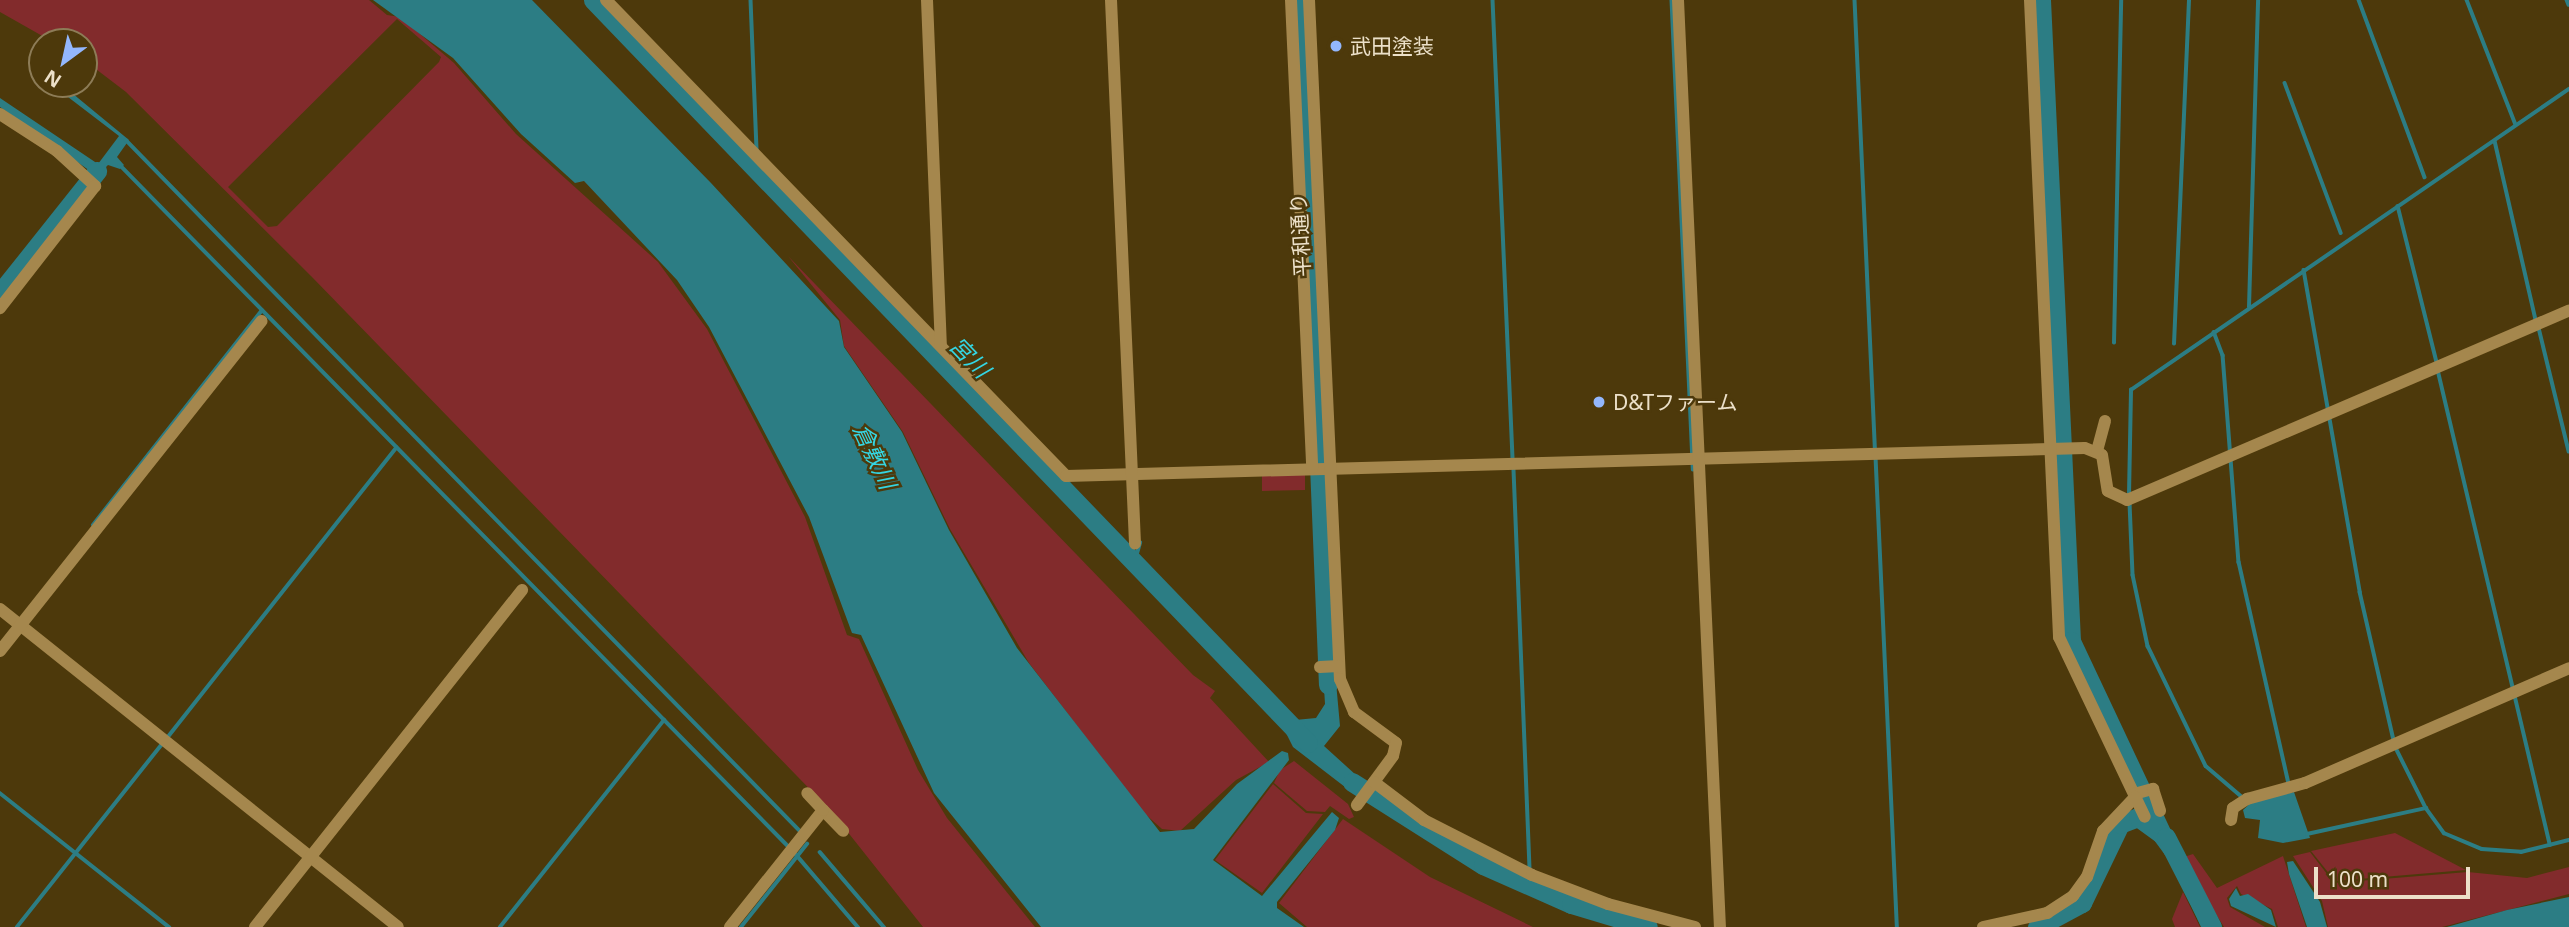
<!DOCTYPE html>
<html>
<head>
<meta charset="utf-8">
<style>
	body { margin:0 }
	#map { position:relative; width:2569px; height:927px; overflow:hidden; background:#4d390b; font-family:"Noto Sans","Noto Sans JP",sans-serif }
	div>[style] { position:absolute }
	.green>* { inset:0; background:#822b2c }
	.water>* { inset:0; background:#2c7d84 }
	.stream>* { height:3.5px; margin:-1.75px; padding:0 1.75px; transform-origin:1.75px; border-radius:1.75px; background:#2c7d84 }
	.river>* { height:19px; margin:-9.5px; padding:0 9.5px; transform-origin:9.5px; border-radius:9.5px; background:#2c7d84 }
	.street>* { height:12px; margin:-6px; padding:0 6px; transform-origin:6px; border-radius:6px; background:#a5874d }
	.dots>* { width:19px; height:19px; translate:-50% -50%; box-sizing:border-box; border:4px solid #4d390b; border-radius:50% }
	span { translate:-50% -50%; white-space:nowrap; text-align:center; line-height:1.15; -webkit-text-stroke:5px #4d390b; paint-order:stroke }
	.poi-label { font-size:21px; color:#ece0c9 }
	.left { translate:0 -50%; text-align:left }
	.street-label { font-size:21px; color:#ece0c9 }
	.water-label { font-size:23px; color:#34d6e3; font-style:italic }
	.north { position:absolute; left:28px; top:28px; width:70px; height:70px; box-sizing:border-box; background:#4d390b; border:2px solid #8d7c57; border-radius:50%; rotate:213deg; font-size:19px; font-weight:700; line-height:28px; text-align:center; color:#ece0c9 }
	.north::after { content:''; display:block; margin:auto; width:24px; height:32px; background:#93b7fd; clip-path:polygon(50% 0,100% 100%,50% 72%,0 100%) }
	.scale { position:absolute; left:2314px; top:867px; width:156px; height:32px; box-sizing:border-box; border:4px solid #ece0c9; border-top:0; padding-left:9px; font-size:21px; line-height:24px; white-space:nowrap; color:#ece0c9; -webkit-text-stroke:5px #4d390b; paint-order:stroke }
</style>
</head>
<body>
<div id="map">
	<div class="green">
		<div style="clip-path:polygon(evenodd,0 0,369px 0,387px 15px,400px 17px,454px 63px,516px 134px,658px 262px,707px 329px,805px 517px,847px 635px,859px 639px,918px 770px,947px 818px,1035px 927px,923px 927px,831px 811px,311px 276px,126px 92px,84px 60px,84px 42px,53px 42px,0 12px,0 0,397px 19px,441px 57px,439px 62px,277px 226px,268px 227px,228px 187px,397px 19px)"></div>
		<div style="clip-path:polygon(788px 256px,1193px 675px,1215px 691px,1210px 698px,1269px 762px,1236px 780px,1180px 831px,1162px 829px,1144px 813px,1029px 663px,950px 529px,903px 432px,844px 346px,840px 320px)"></div>
		<div style="clip-path:polygon(1305px 471px,1305px 490px,1262px 491px,1262px 472px)"></div>
		<div style="clip-path:polygon(1294px 761px,1348px 804px,1354px 817px,1349px 819px,1330px 806px,1325px 812px,1307px 811px,1274px 783px,1280px 770px)"></div>
		<div style="clip-path:polygon(1273px 784px,1306px 813px,1323px 814px,1262px 893px,1215px 860px)"></div>
		<div style="clip-path:polygon(1343px 819px,1430px 877px,1533px 927px,1307px 927px,1279px 903px)"></div>
		<div style="clip-path:polygon(2395px 833px,2466px 870px,2335px 881px,2311px 851px)"></div>
		<div style="clip-path:polygon(2310px 852px,2334px 883px,2468px 872px,2527px 878px,2569px 867px,2569px 894px,2442px 927px,2328px 927px,2322px 901px,2293px 856px)"></div>
		<div style="clip-path:polygon(2193px 854px,2217px 888px,2283px 856px,2306px 927px,2278px 927px,2272px 909px,2241px 894px,2237px 886px,2227px 898px,2230px 907px,2265px 927px,2224px 927px,2181px 858px)"></div>
		<div style="clip-path:polygon(2183px 892px,2200px 927px,2175px 927px,2172px 919px)"></div>
	</div>
	<div class="water">
		<div style="clip-path:polygon(373px 0,532px 0,711px 183px,839px 321px,844px 347px,902px 432px,949px 530px,1017px 648px,1160px 832px,1194px 829px,1237px 784px,1282px 751px,1288px 753px,1289px 760px,1213px 860px,1262px 896px,1332px 812px,1339px 818px,1335px 830px,1277px 902px,1277px 908px,1304px 927px,1041px 927px,934px 793px,861px 635px,852px 633px,809px 517px,709px 327px,677px 280px,584px 181px,575px 183px,521px 134px,453px 58px)"></div>
		<div style="clip-path:polygon(51px 84px,61px 84px,129px 140px,117px 157px,124px 165px,120px 169px,108px 165px,97px 176px,0 107px,0 98px,98px 164px,119px 136px)"></div>
		<div style="clip-path:polygon(1335px 671px,1340px 726px,1324px 746px,1367px 785px,1358px 797px,1293px 747px,1285px 731px,1295px 720px,1316px 718px,1325px 704px,1323px 672px)"></div>
		<div style="clip-path:polygon(2294px 792px,2310px 838px,2283px 843px,2258px 838px,2260px 820px,2245px 818px,2243px 810px,2253px 801px)"></div>
		<div style="clip-path:polygon(2159px 813px,2180px 844px,2165px 855px,2146px 829px,2150px 818px)"></div>
		<div style="clip-path:polygon(2179px 859px,2195px 889px,2222px 927px,2201px 927px,2171px 862px)"></div>
		<div style="clip-path:polygon(2293px 861px,2320px 902px,2327px 927px,2307px 927px,2289px 874px,2287px 862px)"></div>
		<div style="clip-path:polygon(2236px 888px,2240px 896px,2248px 894px,2271px 910px,2276px 927px,2231px 906px,2229px 899px)"></div>
		<div style="clip-path:polygon(2569px 897px,2569px 927px,2447px 927px,2507px 910px)"></div>
	</div>
	<div class="stream">
		<div style="left:751px;top:0;width:152px;rotate:87.7deg"></div>
		<div style="left:1493px;top:0;width:459px;rotate:87.5deg"></div>
		<div style="left:1672px;top:0;width:470px;rotate:87.4deg"></div>
		<div style="left:1855px;top:0;width:449px;rotate:87.4deg"></div>
		<div style="left:2359px;top:0;width:189px;rotate:69.6deg"></div>
		<div style="left:2467px;top:0;width:134px;rotate:68.6deg"></div>
		<div style="left:2567px;top:0;width:5px;rotate:68deg"></div>
		<div style="left:2285px;top:83px;width:160px;rotate:69.5deg"></div>
		<div style="left:126px;top:140px;width:968px;rotate:45.71deg"></div>
		<div style="left:2495px;top:141px;width:184px;rotate:77.1deg"></div>
		<div style="left:120px;top:165px;width:955px;rotate:45.55deg"></div>
		<div style="left:2398px;top:206px;width:162px;rotate:76deg"></div>
		<div style="left:2304px;top:270px;width:327px;rotate:80.1deg"></div>
		<div style="left:2360px;top:592px;width:152px;rotate:77.1deg"></div>
		<div style="left:2249px;top:307px;width:307px;rotate:-88.3deg"></div>
		<div style="left:2539px;top:328px;width:127px;rotate:76.3deg"></div>
		<div style="left:2214px;top:332px;width:25px;rotate:69deg"></div>
		<div style="left:2223px;top:355px;width:208px;rotate:85.6deg"></div>
		<div style="left:2239px;top:562px;width:227px;rotate:77.3deg"></div>
		<div style="left:2114px;top:343px;width:343px;rotate:-88.8deg"></div>
		<div style="left:2174px;top:344px;width:344px;rotate:-87.5deg"></div>
		<div style="left:2438px;top:370px;width:488px;rotate:76.7deg"></div>
		<div style="left:1876px;top:457px;width:470px;rotate:87.4deg"></div>
		<div style="left:1514px;top:470px;width:401px;rotate:87.7deg"></div>
		<div style="left:2129px;top:495px;width:105px;rotate:-88.9deg"></div>
		<div style="left:2131px;top:390px;width:531px;rotate:-34.5deg"></div>
		<div style="left:2130px;top:503px;width:72px;rotate:87.6deg"></div>
		<div style="left:2133px;top:575px;width:73px;rotate:78.1deg"></div>
		<div style="left:2148px;top:646px;width:133px;rotate:64.2deg"></div>
		<div style="left:2206px;top:766px;width:63px;rotate:40.5deg"></div>
		<div style="left:93px;top:525px;width:273px;rotate:-51.8deg"></div>
		<div style="left:1134px;top:564px;width:22px;rotate:-74deg"></div>
		<div style="left:167px;top:738px;width:370px;rotate:-51.7deg"></div>
		<div style="left:2396px;top:748px;width:67px;rotate:63.4deg"></div>
		<div style="left:0;top:793px;width:216px;rotate:38.4deg"></div>
		<div style="left:2307px;top:834px;width:122px;rotate:-12.3deg"></div>
		<div style="left:2426px;top:808px;width:31px;rotate:54deg"></div>
		<div style="left:2444px;top:833px;width:41px;rotate:22.8deg"></div>
		<div style="left:2482px;top:849px;width:39px;rotate:4deg"></div>
		<div style="left:2521px;top:852px;width:49px;rotate:-14deg"></div>
		<div style="left:794px;top:852px;width:99px;rotate:49.5deg"></div>
		<div style="left:820px;top:852px;width:99px;rotate:49.5deg"></div>
		<div style="left:17px;top:927px;width:233px;rotate:-51.6deg"></div>
		<div style="left:500px;top:927px;width:264px;rotate:-51.6deg"></div>
		<div style="left:741px;top:927px;width:106px;rotate:-51.5deg"></div>
	</div>
	<div class="river">
		<div style="left:593px;top:0;width:1031px;rotate:46.1deg"></div>
		<div style="left:1300px;top:0;width:685px;rotate:87.66deg"></div>
		<div style="left:2041px;top:0;width:642px;rotate:87.32deg"></div>
		<div style="left:2071px;top:641px;width:211px;rotate:64.8deg"></div>
		<div style="left:0;top:293px;width:156px;rotate:-51.5deg"></div>
		<div style="left:1352px;top:782px;width:155px;rotate:32.4deg"></div>
		<div style="left:1483px;top:865px;width:96px;rotate:23.9deg"></div>
		<div style="left:1571px;top:904px;width:80px;rotate:16.6deg"></div>
		<div style="left:2037px;top:927px;width:51px;rotate:-28.1deg"></div>
		<div style="left:2082px;top:903px;width:88px;rotate:-64.3deg"></div>
		<div style="left:2120px;top:824px;width:19px;rotate:-21deg"></div>
		<div style="left:2138px;top:817px;width:34px;rotate:36deg"></div>
		<div style="left:2166px;top:837px;width:101px;rotate:62.9deg"></div>
	</div>
	<div class="street">
		<div style="left:606px;top:0;width:662px;rotate:45.98deg"></div>
		<div style="left:1066px;top:476px;width:1019px;rotate:-1.57deg"></div>
		<div style="left:2085px;top:448px;width:18px;rotate:22deg"></div>
		<div style="left:2102px;top:455px;width:36px;rotate:81deg"></div>
		<div style="left:2108px;top:491px;width:21px;rotate:25deg"></div>
		<div style="left:2127px;top:500px;width:481px;rotate:-23.2deg"></div>
		<div style="left:927px;top:0;width:346px;rotate:87.7deg"></div>
		<div style="left:1111px;top:0;width:544px;rotate:87.47deg"></div>
		<div style="left:1291px;top:0;width:468px;rotate:87.4deg"></div>
		<div style="left:1309px;top:0;width:680px;rotate:87.39deg"></div>
		<div style="left:1340px;top:679px;width:36px;rotate:67deg"></div>
		<div style="left:1354px;top:712px;width:52px;rotate:36.4deg"></div>
		<div style="left:1396px;top:743px;width:13px;rotate:103deg"></div>
		<div style="left:1393px;top:756px;width:61px;rotate:126.3deg"></div>
		<div style="left:1678px;top:0;width:928px;rotate:87.41deg"></div>
		<div style="left:2030px;top:0;width:638px;rotate:87.39deg"></div>
		<div style="left:2059px;top:637px;width:199px;rotate:64.5deg"></div>
		<div style="left:0;top:114px;width:68px;rotate:33deg"></div>
		<div style="left:57px;top:151px;width:52px;rotate:42.6deg"></div>
		<div style="left:95px;top:186px;width:155px;rotate:127.9deg"></div>
		<div style="left:2097px;top:451px;width:31px;rotate:-75deg"></div>
		<div style="left:0;top:609px;width:509px;rotate:38.62deg"></div>
		<div style="left:0;top:651px;width:421px;rotate:-51.6deg"></div>
		<div style="left:1320px;top:667px;width:19px;rotate:-3deg"></div>
		<div style="left:1374px;top:782px;width:63px;rotate:37.2deg"></div>
		<div style="left:1424px;top:820px;width:121px;rotate:27deg"></div>
		<div style="left:1532px;top:875px;width:81px;rotate:20.9deg"></div>
		<div style="left:1608px;top:904px;width:90px;rotate:14.8deg"></div>
		<div style="left:2134px;top:794px;width:20px;rotate:-15deg"></div>
		<div style="left:2153px;top:789px;width:23px;rotate:72deg"></div>
		<div style="left:823px;top:810px;width:29px;rotate:46deg"></div>
		<div style="left:2231px;top:820px;width:12px;rotate:-81deg"></div>
		<div style="left:2233px;top:808px;width:17px;rotate:-33deg"></div>
		<div style="left:2247px;top:799px;width:60px;rotate:-15.4deg"></div>
		<div style="left:2305px;top:783px;width:288px;rotate:-23.5deg"></div>
		<div style="left:255px;top:927px;width:430px;rotate:-51.6deg"></div>
		<div style="left:730px;top:927px;width:149px;rotate:-51.5deg"></div>
		<div style="left:823px;top:810px;width:23px;rotate:-133deg"></div>
		<div style="left:1983px;top:927px;width:66px;rotate:-12.3deg"></div>
		<div style="left:2047px;top:913px;width:31px;rotate:-33deg"></div>
		<div style="left:2073px;top:896px;width:24px;rotate:-54deg"></div>
		<div style="left:2087px;top:877px;width:49px;rotate:-70.8deg"></div>
		<div style="left:2103px;top:831px;width:47px;rotate:-46.7deg"></div>
	</div>
	<div class="dots">
		<div style="left:1336px;top:46px;background:#93b7fd"></div>
		<div style="left:1599px;top:402px;background:#93b7fd"></div>
	</div>
	<div class="poi-label">
		<span class="left" style="left:1350px;top:46px">武田塗装</span>
		<span class="left" style="left:1613px;top:402px">D&amp;Tファーム</span>
	</div>
	<div class="street-label">
		<span style="left:1300px;top:235px;rotate:-93deg">平和通り</span>
	</div>
	<div class="water-label">
		<span style="left:970px;top:357px;rotate:46deg">宮川</span>
		<span style="left:875px;top:456px;rotate:65deg">倉敷川</span>
	</div>
	<div class="north">N</div>
	<div class="scale">100 m</div>
</div>
</body>
</html>
